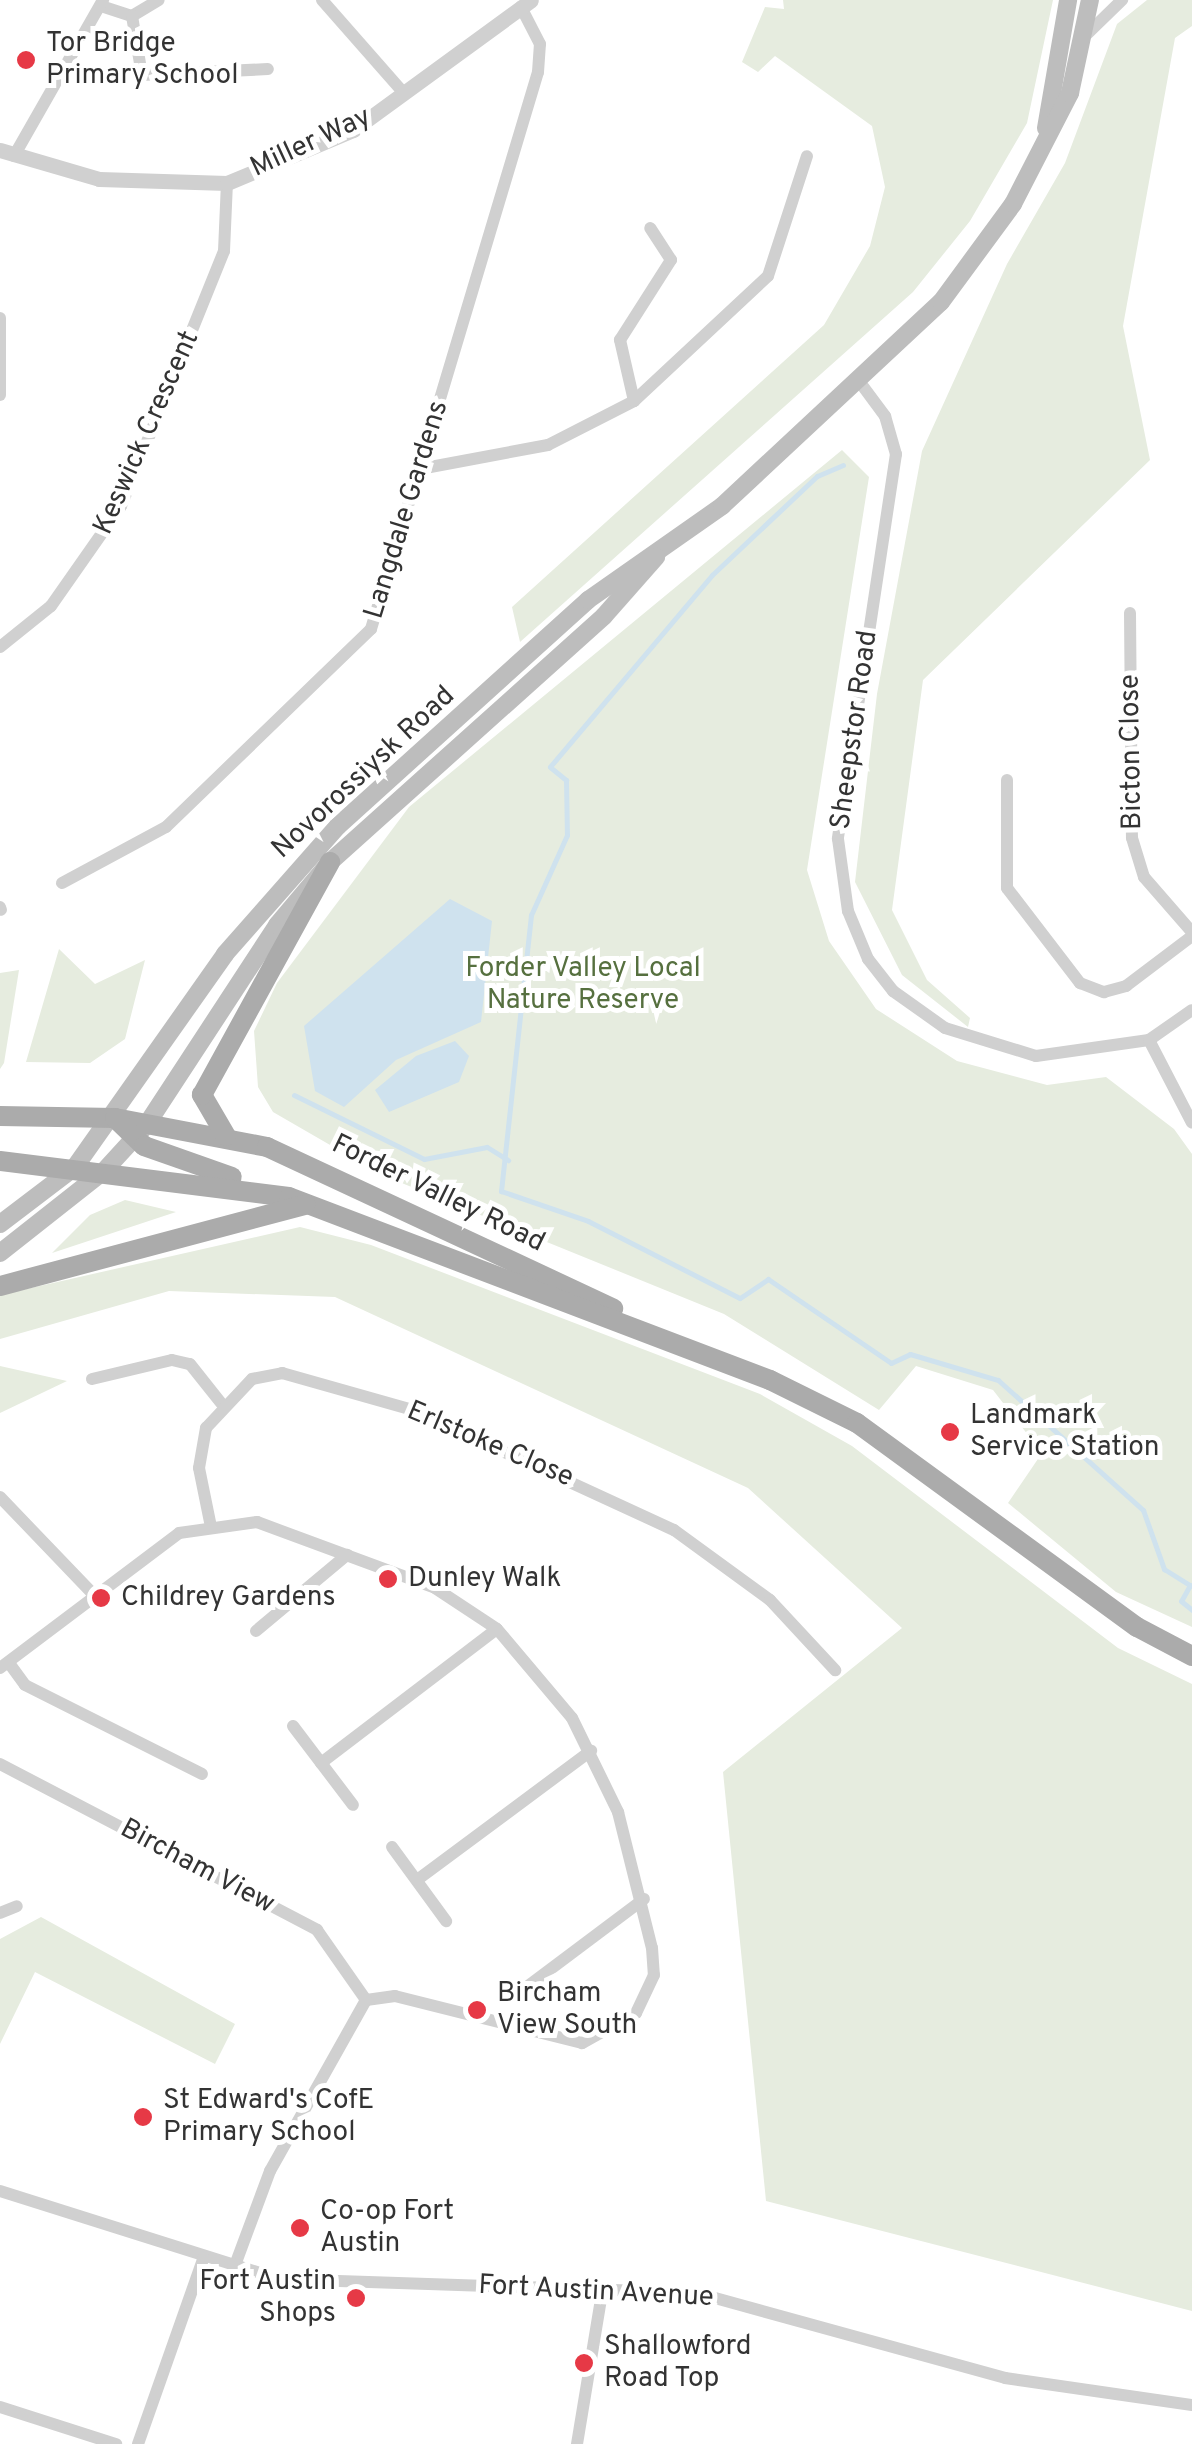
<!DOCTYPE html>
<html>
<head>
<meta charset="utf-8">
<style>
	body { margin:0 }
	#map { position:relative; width:1192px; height:2444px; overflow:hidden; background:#fff; font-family:Overpass,sans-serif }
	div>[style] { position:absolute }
	.green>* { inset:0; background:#e6ecdf }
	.water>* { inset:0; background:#cfe2ee }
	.stream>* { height:5px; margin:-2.5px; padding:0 2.5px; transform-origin:2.5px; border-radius:2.5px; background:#cfe2ee }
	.minor>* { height:12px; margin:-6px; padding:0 6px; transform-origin:6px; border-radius:6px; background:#d0d0d0 }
	.tertiary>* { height:15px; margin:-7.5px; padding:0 7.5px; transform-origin:7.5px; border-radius:7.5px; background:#d0d0d0 }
	.secondary>* { height:18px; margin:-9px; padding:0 9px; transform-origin:9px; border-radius:9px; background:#bdbdbd }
	.primary>* { height:20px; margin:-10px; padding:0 10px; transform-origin:10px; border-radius:10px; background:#ababab }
	.dots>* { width:28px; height:28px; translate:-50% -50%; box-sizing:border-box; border:5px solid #fff; border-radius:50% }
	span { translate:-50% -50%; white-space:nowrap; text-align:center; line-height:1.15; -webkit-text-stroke:10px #fff; paint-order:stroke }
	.poi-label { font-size:28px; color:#333 }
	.left { translate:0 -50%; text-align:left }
	.right { translate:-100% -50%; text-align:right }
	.street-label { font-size:28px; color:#333 }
	.park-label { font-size:28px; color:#56703f }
</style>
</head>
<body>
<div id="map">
	<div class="green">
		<div style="clip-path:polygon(783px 0,1053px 0,1027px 123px,970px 221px,913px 292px,520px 642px,512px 607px,824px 325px,870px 246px,885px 187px,872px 126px,775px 56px,758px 72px,742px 62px,765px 7px,784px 9px)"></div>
		<div style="clip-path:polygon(1147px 0,1192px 0,1192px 26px,1175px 38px,1123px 326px,1150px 460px,923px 680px,892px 910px,927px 980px,970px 1018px,968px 1027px,902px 975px,855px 882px,877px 694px,922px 451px,1007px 264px,1065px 163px,1117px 24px)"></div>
		<div style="clip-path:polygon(842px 450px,869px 477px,807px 870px,829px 941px,876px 1009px,957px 1061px,1047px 1085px,1106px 1077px,1174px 1129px,1192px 1154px,1192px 1627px,1116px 1592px,1008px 1503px,1042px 1453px,993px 1390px,916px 1366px,879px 1410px,724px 1314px,382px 1175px,273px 1112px,258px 1087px,254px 1031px,277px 983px,409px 807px)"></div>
		<div style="clip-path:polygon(59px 949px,95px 984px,145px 960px,125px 1039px,90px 1063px,26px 1062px)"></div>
		<div style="clip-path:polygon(19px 970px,4px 1063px,0 1069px,0 973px)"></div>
		<div style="clip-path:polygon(125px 1200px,176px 1212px,52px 1253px,90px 1215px)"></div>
		<div style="clip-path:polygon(300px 1227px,371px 1245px,760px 1394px,852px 1446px,1118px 1648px,1192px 1684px,1192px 2311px,766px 2201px,723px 1772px,902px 1628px,748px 1488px,335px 1297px,169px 1291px,0 1339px,0 1295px)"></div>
		<div style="clip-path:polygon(0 1366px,67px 1381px,0 1413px)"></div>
		<div style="clip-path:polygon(41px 1917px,235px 2024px,215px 2064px,35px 1972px,0 2044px,0 1939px)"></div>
	</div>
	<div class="water">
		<div style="clip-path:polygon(450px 899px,492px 921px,481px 1022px,396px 1060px,344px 1107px,315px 1091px,304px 1026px)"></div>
		<div style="clip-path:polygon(455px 1041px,469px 1056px,459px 1082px,389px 1112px,375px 1090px,416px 1056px)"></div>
	</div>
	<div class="stream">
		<div style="left:843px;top:465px;width:28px;rotate:157deg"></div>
		<div style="left:817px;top:476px;width:144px;rotate:136.7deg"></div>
		<div style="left:712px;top:575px;width:251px;rotate:130.2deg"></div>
		<div style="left:550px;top:767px;width:21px;rotate:39deg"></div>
		<div style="left:566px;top:780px;width:55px;rotate:89deg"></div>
		<div style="left:567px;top:835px;width:88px;rotate:114.2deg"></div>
		<div style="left:531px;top:915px;width:278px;rotate:96.2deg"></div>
		<div style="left:501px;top:1191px;width:92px;rotate:19deg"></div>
		<div style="left:588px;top:1221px;width:170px;rotate:26.9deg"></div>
		<div style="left:740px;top:1298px;width:34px;rotate:-34deg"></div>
		<div style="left:768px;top:1279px;width:149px;rotate:34.3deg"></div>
		<div style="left:891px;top:1363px;width:21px;rotate:-25deg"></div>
		<div style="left:910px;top:1354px;width:92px;rotate:16.5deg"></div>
		<div style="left:998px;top:1380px;width:195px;rotate:41.9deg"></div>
		<div style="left:1143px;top:1510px;width:63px;rotate:70.4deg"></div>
		<div style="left:1164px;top:1569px;width:31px;rotate:32deg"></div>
		<div style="left:1190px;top:1585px;width:18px;rotate:119deg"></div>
		<div style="left:1181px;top:1601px;width:14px;rotate:39deg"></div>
		<div style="left:294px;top:1095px;width:145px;rotate:26.2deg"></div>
		<div style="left:424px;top:1159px;width:64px;rotate:-10.8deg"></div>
		<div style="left:487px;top:1147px;width:25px;rotate:32deg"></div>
	</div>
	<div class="minor">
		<div style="left:322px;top:0;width:121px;rotate:48.7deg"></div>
		<div style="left:101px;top:6px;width:33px;rotate:18deg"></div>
		<div style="left:132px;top:16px;width:31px;rotate:-31deg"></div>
		<div style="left:132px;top:16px;width:60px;rotate:80.4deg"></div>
		<div style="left:142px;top:75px;width:126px;rotate:-2.7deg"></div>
		<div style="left:1085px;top:36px;width:52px;rotate:-44.2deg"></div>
		<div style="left:14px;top:156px;width:180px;rotate:-60.3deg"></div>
		<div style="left:0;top:318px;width:77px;rotate:90deg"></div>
		<div style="left:859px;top:381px;width:44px;rotate:53.4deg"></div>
		<div style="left:885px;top:416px;width:40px;rotate:74deg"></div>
		<div style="left:896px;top:454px;width:389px;rotate:98.6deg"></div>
		<div style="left:838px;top:839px;width:73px;rotate:82.1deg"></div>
		<div style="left:848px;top:911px;width:52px;rotate:67.4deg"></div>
		<div style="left:868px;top:959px;width:41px;rotate:52deg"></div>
		<div style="left:893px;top:991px;width:64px;rotate:35.4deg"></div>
		<div style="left:945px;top:1028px;width:95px;rotate:17.1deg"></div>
		<div style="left:1036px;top:1056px;width:114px;rotate:-8.1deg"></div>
		<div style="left:1149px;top:1040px;width:52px;rotate:-34.9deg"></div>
		<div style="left:634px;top:401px;width:63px;rotate:-102.9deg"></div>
		<div style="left:620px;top:340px;width:95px;rotate:-57.5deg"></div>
		<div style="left:671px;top:260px;width:38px;rotate:-123deg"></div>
		<div style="left:425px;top:468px;width:125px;rotate:-10.6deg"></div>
		<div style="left:548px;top:445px;width:97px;rotate:-27.1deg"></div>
		<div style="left:634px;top:401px;width:183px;rotate:-43deg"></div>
		<div style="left:768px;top:276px;width:126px;rotate:-72deg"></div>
		<div style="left:1130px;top:613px;width:225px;rotate:89.5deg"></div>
		<div style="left:1132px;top:838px;width:41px;rotate:72.9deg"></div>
		<div style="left:1144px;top:877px;width:73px;rotate:48.9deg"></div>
		<div style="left:0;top:647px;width:65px;rotate:-38.8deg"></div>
		<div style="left:51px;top:606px;width:122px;rotate:-55deg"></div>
		<div style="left:121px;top:506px;width:275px;rotate:-68deg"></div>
		<div style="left:224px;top:251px;width:68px;rotate:-87.5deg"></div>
		<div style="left:1007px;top:780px;width:108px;rotate:90deg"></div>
		<div style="left:1007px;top:888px;width:120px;rotate:52.5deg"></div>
		<div style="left:1080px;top:983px;width:26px;rotate:21deg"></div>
		<div style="left:1104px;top:992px;width:23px;rotate:-15deg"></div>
		<div style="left:1126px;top:986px;width:83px;rotate:-37.1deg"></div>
		<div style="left:62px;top:883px;width:118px;rotate:-28.3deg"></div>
		<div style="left:166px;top:827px;width:285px;rotate:-44deg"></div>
		<div style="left:371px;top:629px;width:581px;rotate:-73.31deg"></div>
		<div style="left:538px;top:72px;width:28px;rotate:-86deg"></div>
		<div style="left:540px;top:44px;width:42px;rotate:-117.2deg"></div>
		<div style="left:0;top:907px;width:3px;rotate:72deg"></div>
		<div style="left:1149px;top:1040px;width:93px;rotate:62.6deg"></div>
		<div style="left:92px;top:1379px;width:82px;rotate:-13.4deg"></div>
		<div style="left:172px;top:1360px;width:18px;rotate:13deg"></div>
		<div style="left:190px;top:1364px;width:50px;rotate:51.5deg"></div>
		<div style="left:0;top:1497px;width:133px;rotate:46.2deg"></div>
		<div style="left:210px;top:1522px;width:55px;rotate:-101.5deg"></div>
		<div style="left:199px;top:1468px;width:41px;rotate:-80.1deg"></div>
		<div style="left:206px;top:1428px;width:67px;rotate:-46.8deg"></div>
		<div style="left:252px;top:1379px;width:31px;rotate:-11deg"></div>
		<div style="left:282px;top:1373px;width:136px;rotate:15.8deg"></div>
		<div style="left:413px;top:1410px;width:287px;rotate:24.7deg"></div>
		<div style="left:674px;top:1530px;width:119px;rotate:36.1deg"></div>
		<div style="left:770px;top:1600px;width:96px;rotate:47.1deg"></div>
		<div style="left:256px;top:1631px;width:119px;rotate:-39.9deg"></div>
		<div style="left:9px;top:1663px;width:27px;rotate:54deg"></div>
		<div style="left:25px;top:1685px;width:198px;rotate:26.7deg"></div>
		<div style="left:0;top:1668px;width:224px;rotate:-37deg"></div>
		<div style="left:179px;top:1533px;width:79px;rotate:-8deg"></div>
		<div style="left:257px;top:1522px;width:190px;rotate:20.3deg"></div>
		<div style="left:435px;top:1588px;width:74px;rotate:33.5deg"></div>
		<div style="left:497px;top:1629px;width:116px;rotate:49.9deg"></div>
		<div style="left:572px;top:1718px;width:105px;rotate:63.9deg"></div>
		<div style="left:618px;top:1812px;width:140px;rotate:76deg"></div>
		<div style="left:652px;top:1948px;width:27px;rotate:86deg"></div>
		<div style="left:654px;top:1975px;width:42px;rotate:115.3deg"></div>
		<div style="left:636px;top:2013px;width:62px;rotate:150.9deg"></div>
		<div style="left:582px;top:2043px;width:193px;rotate:-165.9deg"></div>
		<div style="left:395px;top:1996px;width:29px;rotate:172deg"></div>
		<div style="left:366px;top:2000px;width:196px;rotate:119.3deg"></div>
		<div style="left:270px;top:2171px;width:103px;rotate:110.4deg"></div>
		<div style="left:293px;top:1726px;width:99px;rotate:52.8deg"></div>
		<div style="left:321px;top:1763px;width:221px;rotate:-37.3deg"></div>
		<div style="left:0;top:1764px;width:358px;rotate:27.6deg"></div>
		<div style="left:317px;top:1930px;width:85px;rotate:55deg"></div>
		<div style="left:392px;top:1847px;width:92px;rotate:53.9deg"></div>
		<div style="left:417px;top:1880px;width:217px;rotate:-36.6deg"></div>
		<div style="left:0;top:1913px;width:18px;rotate:-22deg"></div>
		<div style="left:524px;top:1989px;width:150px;rotate:-36.9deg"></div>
		<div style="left:0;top:2191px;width:293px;rotate:17.5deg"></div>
		<div style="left:279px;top:2279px;width:418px;rotate:1.9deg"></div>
		<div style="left:697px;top:2293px;width:320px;rotate:15.4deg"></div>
		<div style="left:1005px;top:2378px;width:189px;rotate:8.2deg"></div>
		<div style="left:0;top:2407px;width:122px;rotate:17.7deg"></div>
		<div style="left:138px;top:2444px;width:198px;rotate:-70.6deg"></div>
		<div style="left:577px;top:2444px;width:159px;rotate:-80.6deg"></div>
	</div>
	<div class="tertiary">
		<div style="left:0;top:150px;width:103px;rotate:16.3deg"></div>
		<div style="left:99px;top:179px;width:128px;rotate:1.8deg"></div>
		<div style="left:227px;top:183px;width:137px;rotate:-22.8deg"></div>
		<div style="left:353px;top:130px;width:220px;rotate:-36.1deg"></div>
	</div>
	<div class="secondary">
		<div style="left:1046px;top:128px;width:130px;rotate:-80.2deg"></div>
		<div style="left:0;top:1224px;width:94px;rotate:-37.2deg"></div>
		<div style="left:75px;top:1167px;width:261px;rotate:-54.8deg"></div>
		<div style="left:225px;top:954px;width:171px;rotate:-48.6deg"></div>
		<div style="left:338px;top:826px;width:337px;rotate:-42.1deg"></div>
		<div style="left:588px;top:600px;width:164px;rotate:-35deg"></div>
		<div style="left:722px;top:506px;width:299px;rotate:-43deg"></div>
		<div style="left:941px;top:302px;width:122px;rotate:-53.7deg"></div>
		<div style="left:1013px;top:204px;width:125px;rotate:-62.8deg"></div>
		<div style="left:1070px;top:93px;width:95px;rotate:-77.9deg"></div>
		<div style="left:0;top:1253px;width:132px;rotate:-38.3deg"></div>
		<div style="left:104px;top:1171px;width:64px;rotate:-47.5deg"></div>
		<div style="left:147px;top:1124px;width:238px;rotate:-56.8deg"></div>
		<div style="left:277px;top:925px;width:82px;rotate:-49.9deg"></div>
		<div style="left:330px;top:862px;width:368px;rotate:-41.9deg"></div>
		<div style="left:604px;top:616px;width:79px;rotate:-48.6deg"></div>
	</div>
	<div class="primary">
		<div style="left:0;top:1116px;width:115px;rotate:1deg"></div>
		<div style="left:115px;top:1118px;width:155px;rotate:10.8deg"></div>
		<div style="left:267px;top:1147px;width:382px;rotate:25deg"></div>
		<div style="left:115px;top:1118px;width:40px;rotate:44deg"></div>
		<div style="left:144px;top:1146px;width:93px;rotate:19.4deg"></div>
		<div style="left:226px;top:1136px;width:48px;rotate:-120.3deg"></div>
		<div style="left:202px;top:1095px;width:266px;rotate:-61.2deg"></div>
		<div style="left:0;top:1161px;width:291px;rotate:7.1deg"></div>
		<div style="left:289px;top:1197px;width:515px;rotate:20.83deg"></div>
		<div style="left:770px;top:1380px;width:97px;rotate:26.3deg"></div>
		<div style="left:857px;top:1423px;width:346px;rotate:36.1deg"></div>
		<div style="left:1137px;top:1627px;width:62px;rotate:27.8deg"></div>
		<div style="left:0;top:1286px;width:316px;rotate:-14.9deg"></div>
	</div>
	<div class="dots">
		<div style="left:26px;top:60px;background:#e63946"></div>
		<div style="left:950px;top:1432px;background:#e63946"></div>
		<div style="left:388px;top:1579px;background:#e63946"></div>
		<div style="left:101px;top:1598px;background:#e63946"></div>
		<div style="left:477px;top:2010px;background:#e63946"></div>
		<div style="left:143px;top:2117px;background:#e63946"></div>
		<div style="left:300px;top:2228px;background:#e63946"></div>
		<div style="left:356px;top:2298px;background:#e63946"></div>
		<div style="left:584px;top:2363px;background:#e63946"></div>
	</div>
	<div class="poi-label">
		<span class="left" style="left:46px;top:60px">Tor Bridge<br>Primary School</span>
		<span class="left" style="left:970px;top:1432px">Landmark<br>Service Station</span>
		<span class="left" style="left:408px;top:1579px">Dunley Walk</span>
		<span class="left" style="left:121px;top:1598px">Childrey Gardens</span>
		<span class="left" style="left:497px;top:2010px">Bircham<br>View South</span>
		<span class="left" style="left:163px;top:2117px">St Edward's CofE<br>Primary School</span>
		<span class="left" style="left:320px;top:2228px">Co-op Fort<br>Austin</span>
		<span class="right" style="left:336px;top:2298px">Fort Austin<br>Shops</span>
		<span class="left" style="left:604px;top:2363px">Shallowford<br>Road Top</span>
	</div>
	<div class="street-label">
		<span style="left:311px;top:143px;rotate:-25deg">Miller Way</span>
		<span style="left:147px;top:433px;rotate:-66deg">Keswick Crescent</span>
		<span style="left:407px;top:510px;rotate:-73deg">Langdale Gardens</span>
		<span style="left:855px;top:730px;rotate:-82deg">Sheepstor Road</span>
		<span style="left:1132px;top:752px;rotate:-91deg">Bicton Close</span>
		<span style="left:364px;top:773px;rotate:-43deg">Novorossiysk Road</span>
		<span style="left:438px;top:1194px;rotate:26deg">Forder Valley Road</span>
		<span style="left:490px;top:1445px;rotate:23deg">Erlstoke Close</span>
		<span style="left:197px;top:1867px;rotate:28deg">Bircham View</span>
		<span style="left:596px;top:2292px;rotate:3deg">Fort Austin Avenue</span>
	</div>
	<div class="park-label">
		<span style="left:583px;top:985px">Forder Valley Local<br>Nature Reserve</span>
	</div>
</div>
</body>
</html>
